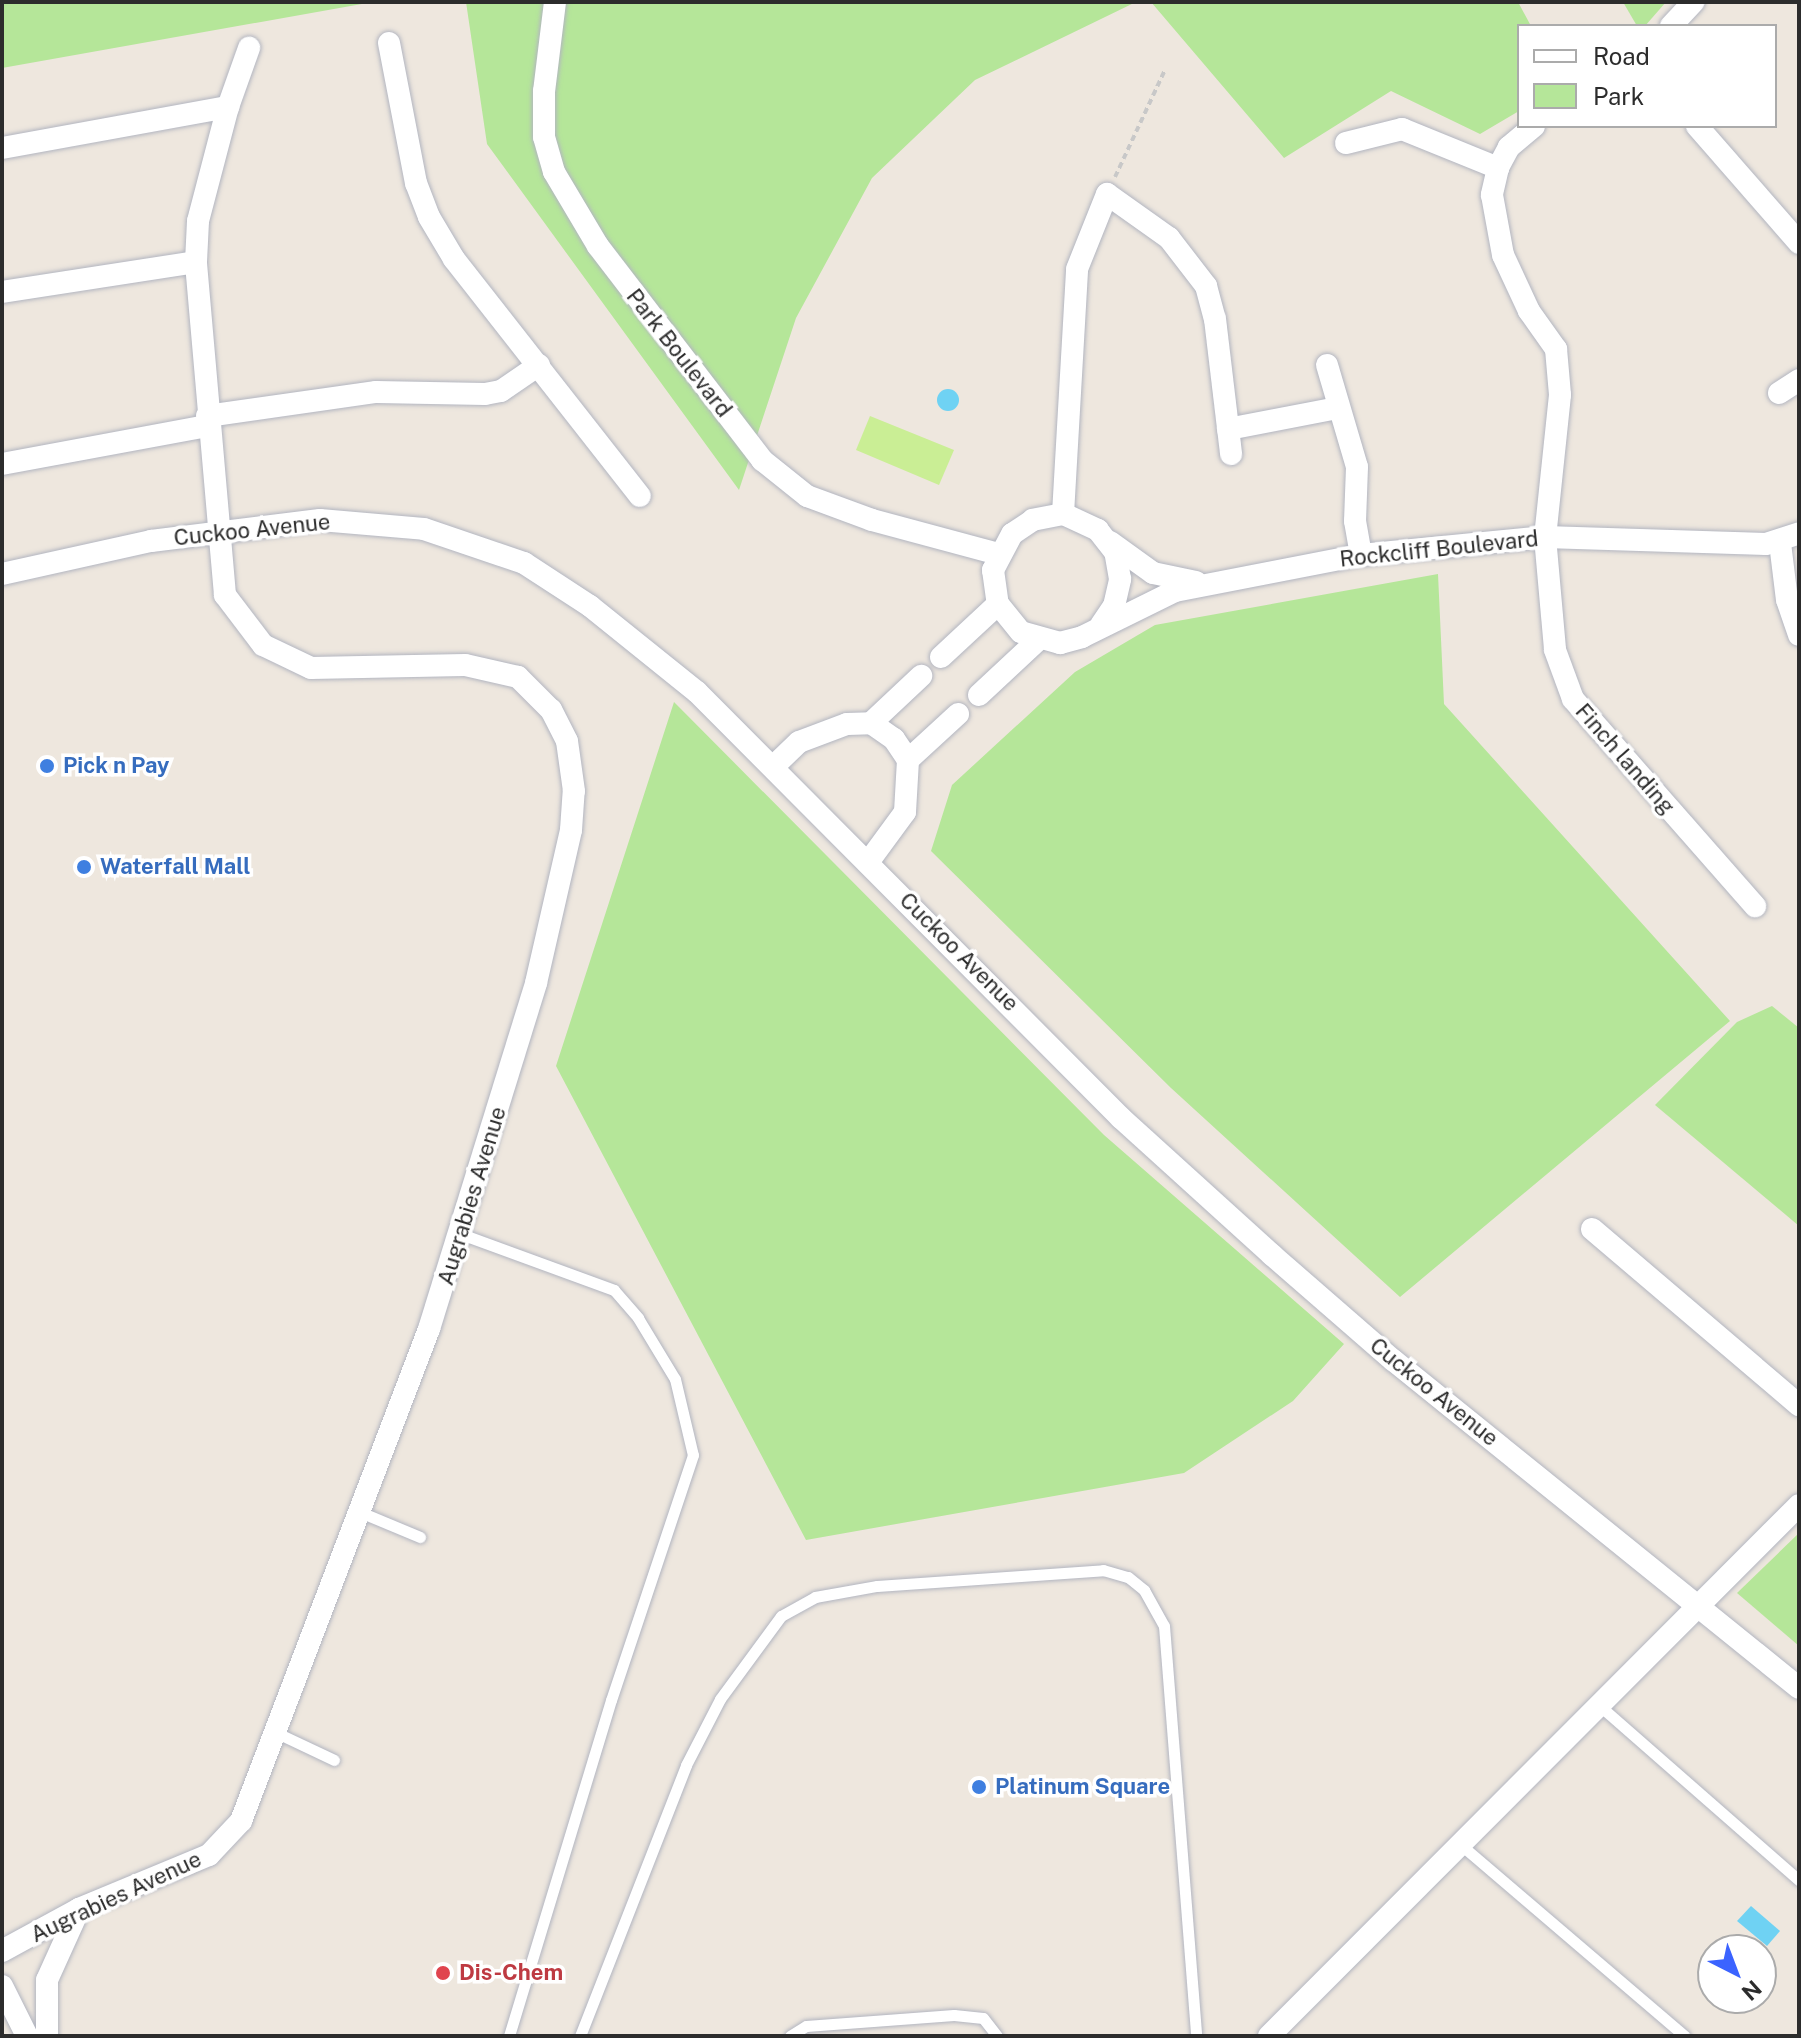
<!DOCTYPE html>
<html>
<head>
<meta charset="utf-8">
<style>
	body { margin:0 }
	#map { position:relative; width:1801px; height:2038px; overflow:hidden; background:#eee7de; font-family:"Public Sans",sans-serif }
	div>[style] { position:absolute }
	.green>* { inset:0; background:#b5e699 }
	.pitch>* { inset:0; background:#caee95 }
	.water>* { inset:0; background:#6fd2f3 }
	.round { border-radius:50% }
	.path>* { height:4px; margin-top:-2px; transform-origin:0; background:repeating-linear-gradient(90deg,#c8c8c8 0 6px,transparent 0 10px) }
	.roads { filter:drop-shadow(0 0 2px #b2b5c0) drop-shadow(0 0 2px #b2b5c0) }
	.service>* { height:11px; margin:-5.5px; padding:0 5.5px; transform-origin:5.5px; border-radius:5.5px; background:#fff }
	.minor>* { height:22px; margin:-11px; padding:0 11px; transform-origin:11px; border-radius:11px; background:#fff }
	.dots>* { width:22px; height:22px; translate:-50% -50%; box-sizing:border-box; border:4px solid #fff; border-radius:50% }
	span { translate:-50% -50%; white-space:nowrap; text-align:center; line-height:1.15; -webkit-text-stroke:7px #fff; paint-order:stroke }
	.street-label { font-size:22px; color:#2c2c2c }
	.shop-label { font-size:22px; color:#366cbe; font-weight:700 }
	.left { translate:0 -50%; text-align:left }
	.health-label { font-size:22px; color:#be3a42; font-weight:700 }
	.frame { position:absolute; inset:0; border:4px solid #2c2c2c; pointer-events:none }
	.legend { position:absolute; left:1517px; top:24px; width:260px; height:104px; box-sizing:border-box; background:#fff; border:2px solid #ababab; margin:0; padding:10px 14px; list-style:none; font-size:24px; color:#2c2c2c }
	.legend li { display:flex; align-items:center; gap:16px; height:40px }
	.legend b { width:40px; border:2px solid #ababab }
	.north { position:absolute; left:1697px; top:1934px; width:80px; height:80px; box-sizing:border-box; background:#fff; border:2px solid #ababab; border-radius:50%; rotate:138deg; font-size:22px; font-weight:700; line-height:32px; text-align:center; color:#2c2c2c }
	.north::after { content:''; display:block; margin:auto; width:28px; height:36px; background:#3b63ff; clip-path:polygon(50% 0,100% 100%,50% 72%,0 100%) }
</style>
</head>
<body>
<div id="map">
	<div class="green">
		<div style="clip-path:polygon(2px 2px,373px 2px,2px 68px)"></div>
		<div style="clip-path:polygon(466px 2px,1136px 2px,975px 80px,872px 178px,796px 318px,739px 490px,487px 144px)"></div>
		<div style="clip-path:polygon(1151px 2px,1518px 2px,1531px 26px,1519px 26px,1519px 111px,1480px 134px,1391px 91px,1284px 158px)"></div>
		<div style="clip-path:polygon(1623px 2px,1666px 2px,1645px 26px,1637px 26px)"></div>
		<div style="clip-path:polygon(1438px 574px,1444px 704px,1730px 1021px,1400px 1297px,1171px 1088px,931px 851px,952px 785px,1075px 672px,1155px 625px)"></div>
		<div style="clip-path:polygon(674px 702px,1104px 1135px,1344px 1344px,1293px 1401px,1184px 1473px,806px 1540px,556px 1066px)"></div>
		<div style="clip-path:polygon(1772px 1006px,1799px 1028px,1799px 1226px,1655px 1105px,1737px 1022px)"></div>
		<div style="clip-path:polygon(1799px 1533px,1799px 1646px,1737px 1593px)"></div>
	</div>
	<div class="pitch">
		<div style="clip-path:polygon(870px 416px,954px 450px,939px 485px,856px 450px)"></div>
	</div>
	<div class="water">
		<div class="round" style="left:937px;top:389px;width:22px;height:22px"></div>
		<div style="clip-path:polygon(1751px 1906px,1780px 1931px,1767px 1946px,1737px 1921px)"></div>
	</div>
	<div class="path">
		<div style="left:1115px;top:177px;width:118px;rotate:-65deg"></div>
	</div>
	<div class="roads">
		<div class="service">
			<div style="left:461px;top:1234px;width:163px;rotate:20.1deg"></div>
			<div style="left:614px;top:1290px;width:37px;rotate:49deg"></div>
			<div style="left:638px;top:1318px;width:71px;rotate:58.8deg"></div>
			<div style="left:675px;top:1379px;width:78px;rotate:76.7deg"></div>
			<div style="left:693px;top:1455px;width:258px;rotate:108.5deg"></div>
			<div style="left:611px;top:1700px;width:351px;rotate:106.9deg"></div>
			<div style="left:360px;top:1512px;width:65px;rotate:22.6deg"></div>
			<div style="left:1600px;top:1706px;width:264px;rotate:41.2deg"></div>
			<div style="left:277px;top:1733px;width:63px;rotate:25.3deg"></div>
			<div style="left:1461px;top:1845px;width:294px;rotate:40.5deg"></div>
			<div style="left:580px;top:2036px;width:291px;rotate:-68.6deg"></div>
			<div style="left:686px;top:1765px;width:74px;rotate:-62.7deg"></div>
			<div style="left:720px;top:1699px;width:103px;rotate:-53.7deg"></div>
			<div style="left:781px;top:1616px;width:39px;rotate:-29deg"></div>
			<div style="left:815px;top:1597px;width:63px;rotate:-10.1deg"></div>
			<div style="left:877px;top:1586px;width:227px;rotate:-4deg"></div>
			<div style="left:1103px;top:1570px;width:26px;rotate:16deg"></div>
			<div style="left:1128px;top:1577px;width:21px;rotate:39deg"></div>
			<div style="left:1144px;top:1590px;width:41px;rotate:60.9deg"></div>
			<div style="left:1164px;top:1626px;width:411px;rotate:85.5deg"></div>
			<div style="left:790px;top:2036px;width:19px;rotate:-32deg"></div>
			<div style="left:806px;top:2026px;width:148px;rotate:-4.3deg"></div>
			<div style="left:954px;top:2015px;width:29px;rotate:6deg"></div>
			<div style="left:983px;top:2018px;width:23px;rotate:52deg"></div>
		</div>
		<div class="minor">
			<div style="left:555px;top:2px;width:90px;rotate:97deg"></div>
			<div style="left:544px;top:91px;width:46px;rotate:90deg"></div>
			<div style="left:544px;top:137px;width:36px;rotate:74deg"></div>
			<div style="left:554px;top:172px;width:86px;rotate:59.3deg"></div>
			<div style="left:598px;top:246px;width:270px;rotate:52.5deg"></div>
			<div style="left:762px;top:460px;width:58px;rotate:38.7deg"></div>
			<div style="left:807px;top:496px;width:69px;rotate:20.3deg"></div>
			<div style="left:872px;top:520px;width:131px;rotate:15.1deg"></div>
			<div style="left:1671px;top:26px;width:33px;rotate:-47deg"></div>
			<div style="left:389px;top:43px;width:143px;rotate:79.1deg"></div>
			<div style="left:416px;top:183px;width:36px;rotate:69deg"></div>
			<div style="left:429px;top:217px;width:49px;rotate:59.2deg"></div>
			<div style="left:454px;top:259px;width:301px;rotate:51.9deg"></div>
			<div style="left:1534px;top:126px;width:33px;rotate:140deg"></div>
			<div style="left:1509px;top:147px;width:24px;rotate:118deg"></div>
			<div style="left:1498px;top:168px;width:28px;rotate:103deg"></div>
			<div style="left:1492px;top:195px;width:61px;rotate:79.6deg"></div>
			<div style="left:1503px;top:255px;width:62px;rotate:65.1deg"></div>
			<div style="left:1529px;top:311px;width:47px;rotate:54.6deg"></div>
			<div style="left:1556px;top:349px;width:46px;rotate:85deg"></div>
			<div style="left:1560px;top:395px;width:143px;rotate:96deg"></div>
			<div style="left:1545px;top:537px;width:113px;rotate:84.9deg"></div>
			<div style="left:1555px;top:650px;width:52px;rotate:69.8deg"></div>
			<div style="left:1573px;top:699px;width:276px;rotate:48.7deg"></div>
			<div style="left:1697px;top:126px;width:155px;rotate:48.9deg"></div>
			<div style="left:1346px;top:143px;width:58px;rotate:-14deg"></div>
			<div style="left:1402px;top:129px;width:104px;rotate:22.1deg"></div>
			<div style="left:2px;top:148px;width:230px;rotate:-10.3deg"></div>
			<div style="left:2px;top:292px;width:196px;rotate:-8.8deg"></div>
			<div style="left:1327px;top:365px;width:106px;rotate:73.6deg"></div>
			<div style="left:1357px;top:467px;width:54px;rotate:92.1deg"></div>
			<div style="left:1355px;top:521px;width:35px;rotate:80deg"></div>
			<div style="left:1779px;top:393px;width:24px;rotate:-33deg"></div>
			<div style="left:207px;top:416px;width:171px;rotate:-8.1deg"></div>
			<div style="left:376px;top:392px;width:109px;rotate:1.1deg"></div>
			<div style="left:485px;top:394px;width:16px;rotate:-11deg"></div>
			<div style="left:501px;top:391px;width:46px;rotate:-34.4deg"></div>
			<div style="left:1228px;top:429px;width:111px;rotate:-10.9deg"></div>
			<div style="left:2px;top:464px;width:209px;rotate:-10.5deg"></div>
			<div style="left:1063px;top:514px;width:245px;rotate:-86.7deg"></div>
			<div style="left:1077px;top:269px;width:81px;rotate:-68.2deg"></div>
			<div style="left:1107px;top:194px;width:76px;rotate:35.4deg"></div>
			<div style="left:1169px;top:238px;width:61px;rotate:52.4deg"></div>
			<div style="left:1206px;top:286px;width:34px;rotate:75deg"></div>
			<div style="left:1215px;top:319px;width:136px;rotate:83.2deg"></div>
			<div style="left:1110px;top:542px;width:53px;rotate:35.8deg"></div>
			<div style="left:1153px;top:573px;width:44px;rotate:11.8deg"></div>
			<div style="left:1780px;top:543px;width:57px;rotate:83deg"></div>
			<div style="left:1787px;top:600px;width:37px;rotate:71deg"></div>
			<div style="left:2px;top:574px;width:153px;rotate:-12.5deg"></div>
			<div style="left:151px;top:541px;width:170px;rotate:-7.1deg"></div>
			<div style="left:320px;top:520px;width:104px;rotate:4.9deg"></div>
			<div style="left:424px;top:529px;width:106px;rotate:18.8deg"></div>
			<div style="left:524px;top:563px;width:79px;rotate:33.1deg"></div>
			<div style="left:590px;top:606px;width:137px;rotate:38.8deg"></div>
			<div style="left:697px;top:692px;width:601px;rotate:45.13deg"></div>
			<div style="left:1121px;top:1118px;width:204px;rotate:42.2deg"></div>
			<div style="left:1272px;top:1255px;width:160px;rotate:41deg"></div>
			<div style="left:1393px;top:1360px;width:522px;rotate:38.93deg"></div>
			<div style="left:1101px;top:625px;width:23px;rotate:-56deg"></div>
			<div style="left:1114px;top:606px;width:28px;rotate:-77deg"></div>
			<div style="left:1120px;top:579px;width:27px;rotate:-100deg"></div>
			<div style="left:1115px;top:552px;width:28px;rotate:-128deg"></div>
			<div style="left:1098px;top:530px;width:38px;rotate:-155deg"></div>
			<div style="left:1063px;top:514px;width:31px;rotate:169deg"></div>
			<div style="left:1033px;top:520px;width:25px;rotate:146deg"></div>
			<div style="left:1012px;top:534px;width:41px;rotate:117.8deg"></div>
			<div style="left:993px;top:570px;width:34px;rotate:82deg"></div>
			<div style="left:998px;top:604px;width:36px;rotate:51deg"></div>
			<div style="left:1021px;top:632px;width:41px;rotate:15.8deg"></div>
			<div style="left:1060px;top:643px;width:23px;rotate:-15deg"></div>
			<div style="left:1082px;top:637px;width:104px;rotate:-26.3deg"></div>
			<div style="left:1175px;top:591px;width:189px;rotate:-11deg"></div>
			<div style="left:1361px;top:555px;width:185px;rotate:-5.6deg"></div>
			<div style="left:1545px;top:537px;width:221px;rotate:1.8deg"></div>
			<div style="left:1766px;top:544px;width:35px;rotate:-18deg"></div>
			<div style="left:941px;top:657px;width:78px;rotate:-42.9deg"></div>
			<div style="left:979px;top:695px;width:81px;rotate:-43deg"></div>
			<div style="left:871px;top:723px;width:69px;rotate:-43.2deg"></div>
			<div style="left:908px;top:760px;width:68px;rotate:-42.6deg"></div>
			<div style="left:773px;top:767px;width:36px;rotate:-44deg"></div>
			<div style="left:799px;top:742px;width:51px;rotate:-20.6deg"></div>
			<div style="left:847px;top:724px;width:24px;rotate:-2deg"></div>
			<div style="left:871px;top:723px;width:28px;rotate:35deg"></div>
			<div style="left:894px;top:739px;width:25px;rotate:56deg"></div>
			<div style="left:908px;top:760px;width:52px;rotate:93.3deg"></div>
			<div style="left:905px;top:812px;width:61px;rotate:126.3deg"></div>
			<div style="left:1592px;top:1229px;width:272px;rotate:40.4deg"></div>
			<div style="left:2px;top:1951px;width:88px;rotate:-28.6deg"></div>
			<div style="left:79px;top:1909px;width:141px;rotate:-22.6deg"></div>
			<div style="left:209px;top:1855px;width:47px;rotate:-46.7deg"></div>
			<div style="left:241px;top:1821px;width:527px;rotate:-69.09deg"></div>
			<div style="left:429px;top:1329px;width:362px;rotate:-72.8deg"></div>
			<div style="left:536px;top:983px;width:157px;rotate:-77.1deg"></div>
			<div style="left:571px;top:830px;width:39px;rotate:-86deg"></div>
			<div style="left:574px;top:791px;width:50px;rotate:-98deg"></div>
			<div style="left:567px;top:741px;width:35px;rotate:-117deg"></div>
			<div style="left:551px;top:710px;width:47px;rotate:-135deg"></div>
			<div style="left:518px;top:677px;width:54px;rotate:-167.2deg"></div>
			<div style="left:465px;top:665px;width:154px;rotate:178.9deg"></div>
			<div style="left:311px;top:668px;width:53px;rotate:-154.4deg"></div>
			<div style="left:263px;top:645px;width:63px;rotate:-127.2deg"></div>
			<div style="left:225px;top:595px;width:334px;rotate:-95deg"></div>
			<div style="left:196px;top:262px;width:41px;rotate:-87.2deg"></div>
			<div style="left:198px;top:221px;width:118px;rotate:-75.3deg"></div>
			<div style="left:228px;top:107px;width:63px;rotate:-70.4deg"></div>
			<div style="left:2px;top:1986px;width:56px;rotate:63.4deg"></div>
			<div style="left:47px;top:2036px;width:56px;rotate:-90deg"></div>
			<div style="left:47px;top:1980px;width:78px;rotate:-65.7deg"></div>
			<div style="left:1269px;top:2036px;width:750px;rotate:-45.05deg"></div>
		</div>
	</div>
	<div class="dots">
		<div style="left:47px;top:766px;background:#3f7fe0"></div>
		<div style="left:84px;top:867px;background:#3f7fe0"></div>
		<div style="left:979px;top:1787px;background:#3f7fe0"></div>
		<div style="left:443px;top:1973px;background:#e0444e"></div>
	</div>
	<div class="street-label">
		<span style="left:679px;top:353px;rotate:52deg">Park Boulevard</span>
		<span style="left:252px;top:530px;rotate:-6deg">Cuckoo Avenue</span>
		<span style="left:1439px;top:549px;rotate:-6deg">Rockcliff Boulevard</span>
		<span style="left:1625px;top:759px;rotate:49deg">Finch landing</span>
		<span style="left:959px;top:952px;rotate:45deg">Cuckoo Avenue</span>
		<span style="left:472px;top:1196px;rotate:-73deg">Augrabies Avenue</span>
		<span style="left:1434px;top:1392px;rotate:39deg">Cuckoo Avenue</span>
		<span style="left:116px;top:1897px;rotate:-25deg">Augrabies Avenue</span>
	</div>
	<div class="shop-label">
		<span class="left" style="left:63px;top:766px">Pick n Pay</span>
		<span class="left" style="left:100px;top:867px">Waterfall Mall</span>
		<span class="left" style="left:995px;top:1787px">Platinum Square</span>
	</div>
	<div class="health-label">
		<span class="left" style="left:459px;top:1973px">Dis-Chem</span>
	</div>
	<div class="frame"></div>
	<ul class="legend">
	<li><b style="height:10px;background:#fff"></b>Road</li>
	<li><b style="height:22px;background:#b5e699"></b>Park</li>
	</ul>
	<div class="north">N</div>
</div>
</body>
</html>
